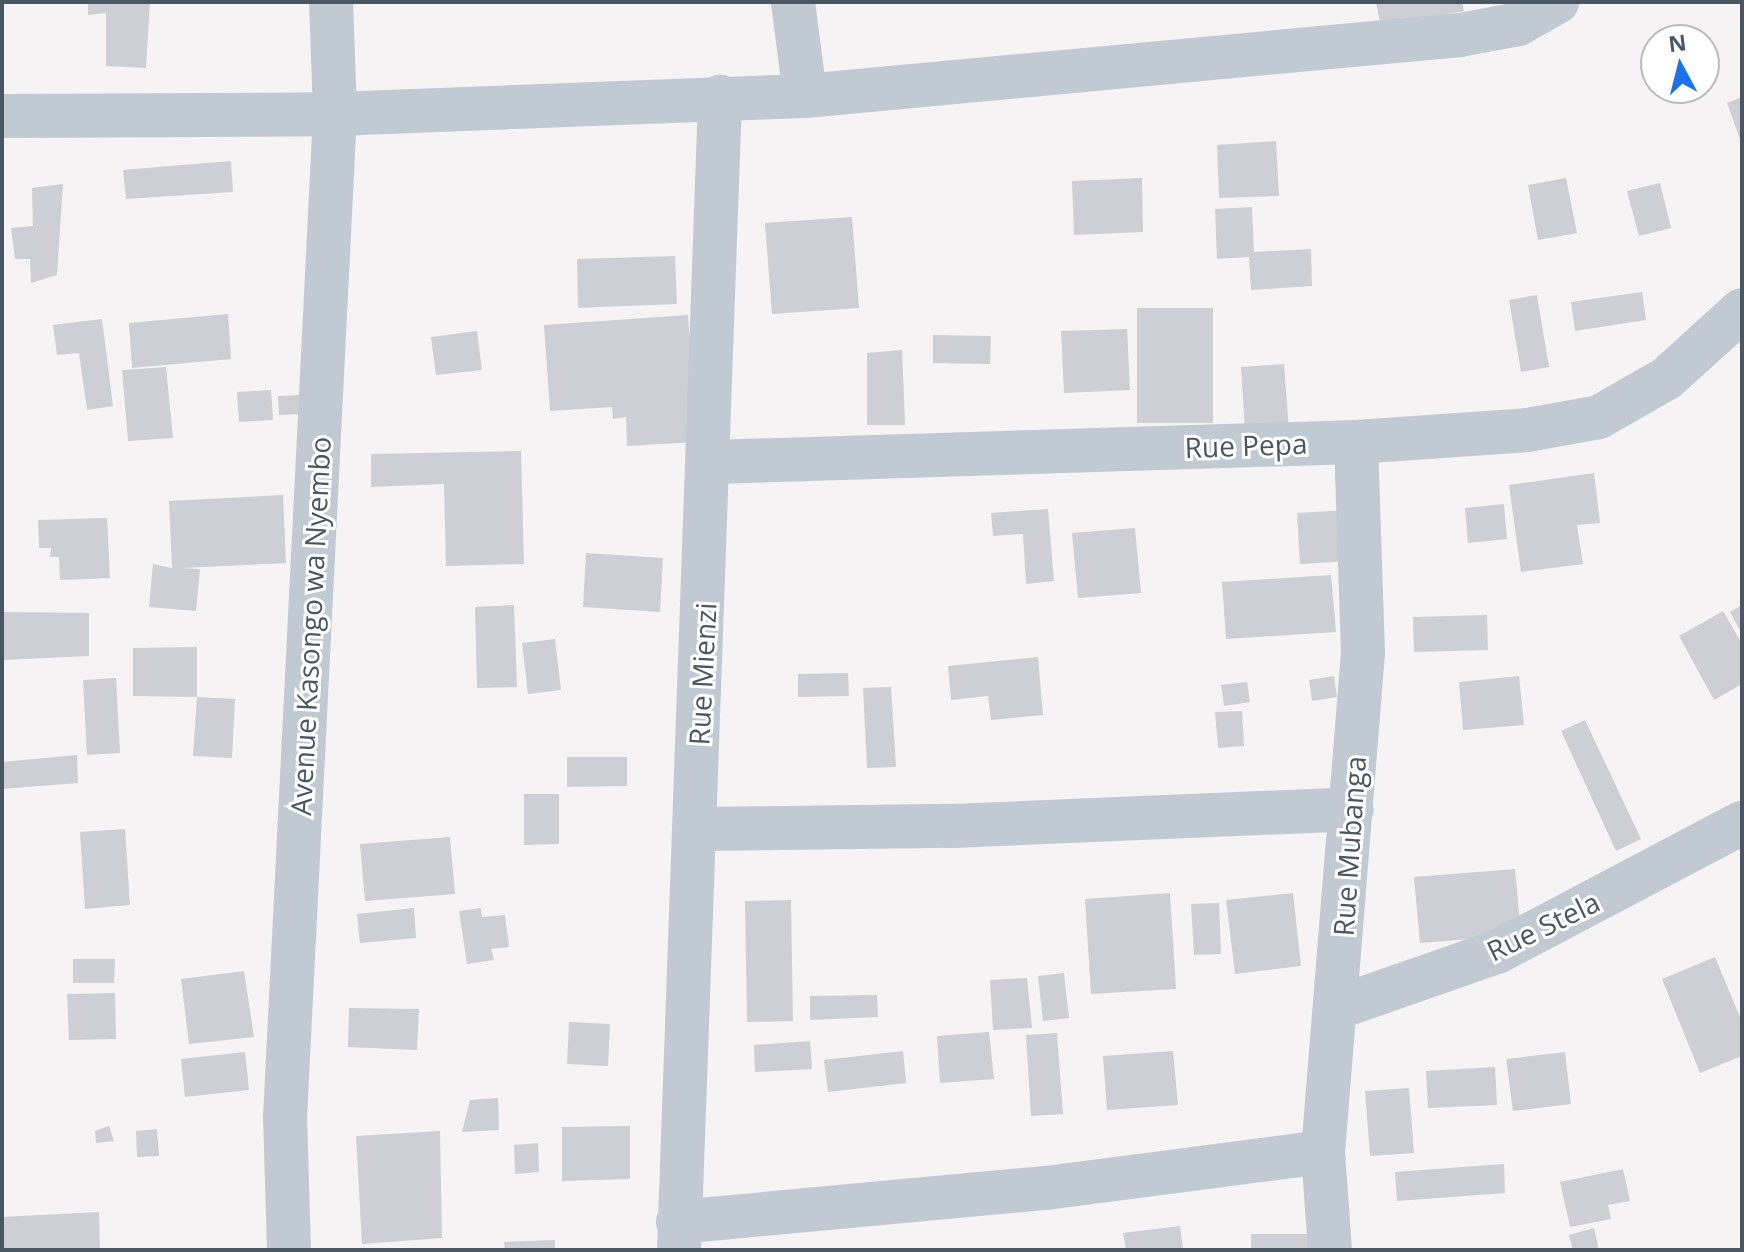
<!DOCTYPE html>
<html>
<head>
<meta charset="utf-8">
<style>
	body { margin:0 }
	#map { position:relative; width:1744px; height:1252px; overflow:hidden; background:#f5f3f3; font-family:"Open Sans",sans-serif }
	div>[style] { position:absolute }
	.building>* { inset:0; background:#cdcfd5 }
	.minor>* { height:44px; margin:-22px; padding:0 22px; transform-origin:22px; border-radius:22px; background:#c1cad2 }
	span { translate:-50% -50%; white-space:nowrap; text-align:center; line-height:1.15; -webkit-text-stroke:6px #fff; paint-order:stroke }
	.street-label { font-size:28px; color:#4a5661 }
	.frame { position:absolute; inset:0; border:4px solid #4a5661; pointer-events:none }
	.north { position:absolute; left:1640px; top:24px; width:80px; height:80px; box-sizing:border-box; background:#fff; border:2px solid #b7bbc0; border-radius:50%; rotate:353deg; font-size:22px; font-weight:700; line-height:32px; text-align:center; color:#4a5661 }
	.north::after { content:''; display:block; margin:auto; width:28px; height:36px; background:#1a73e8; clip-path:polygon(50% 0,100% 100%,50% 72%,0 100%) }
</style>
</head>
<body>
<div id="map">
	<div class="building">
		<div style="clip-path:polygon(88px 2px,150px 2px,146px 68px,106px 66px,106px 13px,88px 15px)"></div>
		<div style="clip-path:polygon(1376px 2px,1462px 2px,1464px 11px,1381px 27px)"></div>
		<div style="clip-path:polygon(1742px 97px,1742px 145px,1727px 103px)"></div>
		<div style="clip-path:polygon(1276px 141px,1279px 196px,1219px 198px,1217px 145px)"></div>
		<div style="clip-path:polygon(231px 161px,233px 192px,126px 199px,123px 170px)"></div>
		<div style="clip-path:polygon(1142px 178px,1143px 232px,1074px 235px,1072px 181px)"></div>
		<div style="clip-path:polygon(1566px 178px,1577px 233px,1538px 240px,1528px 185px)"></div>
		<div style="clip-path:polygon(1660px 183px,1671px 228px,1639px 236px,1627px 191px)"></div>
		<div style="clip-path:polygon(63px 184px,57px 275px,31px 283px,30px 259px,15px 259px,11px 228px,33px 226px,32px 188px)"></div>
		<div style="clip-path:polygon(1252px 207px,1254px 252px,1311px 249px,1312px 286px,1251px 290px,1249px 257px,1217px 259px,1215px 209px)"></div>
		<div style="clip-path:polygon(852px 217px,859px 308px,772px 314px,765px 223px)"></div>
		<div style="clip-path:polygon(675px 256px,677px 304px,578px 308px,577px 259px)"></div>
		<div style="clip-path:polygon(1642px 292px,1646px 320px,1575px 331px,1571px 302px)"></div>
		<div style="clip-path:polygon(1537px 295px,1549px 367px,1521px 372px,1509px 300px)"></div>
		<div style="clip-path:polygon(1137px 308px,1213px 308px,1213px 423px,1137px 423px)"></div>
		<div style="clip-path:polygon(228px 314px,231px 359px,132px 368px,129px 323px)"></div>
		<div style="clip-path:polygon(688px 315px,697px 442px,627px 446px,626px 417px,613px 419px,612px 407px,550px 411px,544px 325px)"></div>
		<div style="clip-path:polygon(102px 319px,113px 406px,87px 410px,79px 353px,57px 355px,53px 325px)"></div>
		<div style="clip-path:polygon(1127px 329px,1130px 390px,1064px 393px,1061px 331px)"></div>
		<div style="clip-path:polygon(477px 331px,482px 370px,436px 375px,431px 337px)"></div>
		<div style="clip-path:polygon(933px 335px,991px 336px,990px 364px,933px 363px)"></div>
		<div style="clip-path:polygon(902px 350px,905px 425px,867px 425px,867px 353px)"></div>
		<div style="clip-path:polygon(1284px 364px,1289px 430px,1245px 433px,1241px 367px)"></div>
		<div style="clip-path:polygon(166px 367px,173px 438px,128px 441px,122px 370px)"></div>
		<div style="clip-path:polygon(271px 390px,273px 420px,239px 422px,237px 392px)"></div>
		<div style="clip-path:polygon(300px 395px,301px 414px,279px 415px,278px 396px)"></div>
		<div style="clip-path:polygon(521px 451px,524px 564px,446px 566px,444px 484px,371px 487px,371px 454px)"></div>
		<div style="clip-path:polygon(1594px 473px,1600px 523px,1577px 525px,1583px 564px,1521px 572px,1509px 485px)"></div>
		<div style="clip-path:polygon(283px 495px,286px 563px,181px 568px,200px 569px,196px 611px,149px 607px,153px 564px,172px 568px,169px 501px)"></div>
		<div style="clip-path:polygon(1504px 504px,1507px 539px,1468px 543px,1465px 508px)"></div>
		<div style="clip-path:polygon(1048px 509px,1054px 581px,1026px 584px,1023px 534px,993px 536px,991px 513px)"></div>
		<div style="clip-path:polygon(1347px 510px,1350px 561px,1300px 564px,1297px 513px)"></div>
		<div style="clip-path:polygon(107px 518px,110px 578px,60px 580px,59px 557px,50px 557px,51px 548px,39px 548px,38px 520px)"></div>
		<div style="clip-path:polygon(1135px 528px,1141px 593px,1078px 598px,1072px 533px)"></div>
		<div style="clip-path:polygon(586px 553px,663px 558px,660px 612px,583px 607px)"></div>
		<div style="clip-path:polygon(1331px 575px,1336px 632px,1226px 639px,1222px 582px)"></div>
		<div style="clip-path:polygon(514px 605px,517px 687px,477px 688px,475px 607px)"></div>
		<div style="clip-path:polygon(1742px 605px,1742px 634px,1730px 612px)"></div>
		<div style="clip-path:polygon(1723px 611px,1742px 644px,1742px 684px,1714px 700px,1679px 636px)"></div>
		<div style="clip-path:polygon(2px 612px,89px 613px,89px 656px,2px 660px)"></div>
		<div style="clip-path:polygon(1487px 615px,1488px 650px,1414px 652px,1413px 617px)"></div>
		<div style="clip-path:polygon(555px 639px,561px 690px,528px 694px,522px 643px)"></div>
		<div style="clip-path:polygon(197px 647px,197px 697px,133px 696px,133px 648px)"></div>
		<div style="clip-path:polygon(1038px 657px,1043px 715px,991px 720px,988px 696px,951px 700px,948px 666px)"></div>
		<div style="clip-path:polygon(848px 673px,849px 696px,798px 697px,798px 674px)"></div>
		<div style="clip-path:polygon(1334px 676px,1337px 697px,1312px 701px,1309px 680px)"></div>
		<div style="clip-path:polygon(1519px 676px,1524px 725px,1463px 730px,1459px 682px)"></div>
		<div style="clip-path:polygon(116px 678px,120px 753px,87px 755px,83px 680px)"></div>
		<div style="clip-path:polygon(1247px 682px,1250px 702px,1224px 706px,1221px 685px)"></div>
		<div style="clip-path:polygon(891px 687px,896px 767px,867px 768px,863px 688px)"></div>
		<div style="clip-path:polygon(197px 697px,235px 699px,232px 758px,193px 756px)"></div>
		<div style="clip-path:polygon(1242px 711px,1244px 746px,1218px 748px,1215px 712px)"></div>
		<div style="clip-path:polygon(1585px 720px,1641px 839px,1616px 851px,1561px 731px)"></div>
		<div style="clip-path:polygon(77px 755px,78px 783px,2px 789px,2px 762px)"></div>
		<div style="clip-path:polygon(567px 757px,627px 757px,627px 786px,567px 787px)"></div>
		<div style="clip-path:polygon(524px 794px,559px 794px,559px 844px,524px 845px)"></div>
		<div style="clip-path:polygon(125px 829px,130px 905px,85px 909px,80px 832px)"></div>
		<div style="clip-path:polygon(450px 837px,455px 894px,365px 901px,360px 844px)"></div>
		<div style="clip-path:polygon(1515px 869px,1521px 935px,1420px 943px,1414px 877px)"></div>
		<div style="clip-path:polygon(1170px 893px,1176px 989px,1091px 994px,1085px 899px)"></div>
		<div style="clip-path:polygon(1293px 893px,1301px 966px,1235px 974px,1226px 900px)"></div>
		<div style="clip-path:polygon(791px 900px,793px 1021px,747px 1022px,745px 901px)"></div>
		<div style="clip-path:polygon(1219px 903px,1221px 954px,1194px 955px,1191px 904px)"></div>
		<div style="clip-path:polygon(414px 908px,416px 938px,360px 943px,357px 914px)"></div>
		<div style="clip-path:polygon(481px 908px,482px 917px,505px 915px,509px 947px,491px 949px,494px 960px,467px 964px,459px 911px)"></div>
		<div style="clip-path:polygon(1715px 957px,1742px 1022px,1742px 1056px,1700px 1073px,1662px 979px)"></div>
		<div style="clip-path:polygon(73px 959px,115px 959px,114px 983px,73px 983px)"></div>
		<div style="clip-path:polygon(244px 971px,254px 1037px,189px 1044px,181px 979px)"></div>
		<div style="clip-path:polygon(1064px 973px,1069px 1018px,1043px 1021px,1038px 976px)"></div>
		<div style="clip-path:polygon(1027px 978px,1032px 1028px,993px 1030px,990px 980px)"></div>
		<div style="clip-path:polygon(115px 993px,116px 1039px,69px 1040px,67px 994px)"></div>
		<div style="clip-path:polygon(877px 995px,878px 1017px,810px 1020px,810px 996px)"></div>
		<div style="clip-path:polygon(349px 1008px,419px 1009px,417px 1050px,348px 1047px)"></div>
		<div style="clip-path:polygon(569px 1022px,610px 1024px,608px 1066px,567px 1064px)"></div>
		<div style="clip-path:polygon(989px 1032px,994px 1079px,940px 1083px,937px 1036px)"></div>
		<div style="clip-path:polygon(1057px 1033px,1063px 1114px,1031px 1116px,1026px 1035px)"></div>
		<div style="clip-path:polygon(810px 1041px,812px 1069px,755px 1072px,754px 1045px)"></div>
		<div style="clip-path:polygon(903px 1051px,906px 1083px,828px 1092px,824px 1060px)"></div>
		<div style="clip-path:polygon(1173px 1051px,1178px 1105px,1107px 1110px,1103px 1056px)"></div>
		<div style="clip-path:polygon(245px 1052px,249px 1090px,185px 1097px,181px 1059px)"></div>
		<div style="clip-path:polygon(1565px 1052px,1571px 1104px,1513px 1111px,1506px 1059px)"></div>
		<div style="clip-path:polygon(1495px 1067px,1497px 1105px,1428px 1108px,1426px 1071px)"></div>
		<div style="clip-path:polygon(1409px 1088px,1414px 1153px,1370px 1156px,1365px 1091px)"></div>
		<div style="clip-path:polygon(498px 1098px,499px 1130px,462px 1132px,470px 1100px)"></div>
		<div style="clip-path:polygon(109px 1126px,114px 1141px,96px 1143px,95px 1131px)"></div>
		<div style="clip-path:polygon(630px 1126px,630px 1179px,562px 1181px,562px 1127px)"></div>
		<div style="clip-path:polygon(157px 1129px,159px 1156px,137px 1157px,136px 1131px)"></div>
		<div style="clip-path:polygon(440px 1131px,442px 1238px,362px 1244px,356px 1136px)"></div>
		<div style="clip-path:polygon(538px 1143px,539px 1172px,515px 1174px,514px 1145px)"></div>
		<div style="clip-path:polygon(1504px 1164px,1505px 1193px,1397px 1201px,1395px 1172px)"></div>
		<div style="clip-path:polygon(1623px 1169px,1630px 1201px,1608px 1205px,1611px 1219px,1570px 1227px,1560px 1182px)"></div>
		<div style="clip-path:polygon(99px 1212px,100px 1250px,4px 1250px,2px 1217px)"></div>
		<div style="clip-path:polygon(1180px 1226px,1183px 1250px,1126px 1250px,1123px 1233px)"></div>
		<div style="clip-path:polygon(1594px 1228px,1599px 1250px,1573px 1250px,1569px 1235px)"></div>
		<div style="clip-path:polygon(1251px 1234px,1309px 1234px,1309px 1250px,1251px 1250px)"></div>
		<div style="clip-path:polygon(555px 1240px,555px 1250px,505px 1250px,504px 1242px)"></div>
	</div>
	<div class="minor">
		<div style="left:793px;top:2px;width:95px;rotate:82.7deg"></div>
		<div style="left:2px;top:116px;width:333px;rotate:-0.3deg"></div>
		<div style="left:335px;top:114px;width:470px;rotate:-2.2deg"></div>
		<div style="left:805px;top:96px;width:658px;rotate:-5.32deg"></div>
		<div style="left:1460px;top:35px;width:59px;rotate:-10.7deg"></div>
		<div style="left:1518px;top:24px;width:45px;rotate:-29.4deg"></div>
		<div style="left:712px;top:462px;width:644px;rotate:-1.78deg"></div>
		<div style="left:1356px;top:442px;width:171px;rotate:-4deg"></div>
		<div style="left:1527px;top:430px;width:73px;rotate:-10.2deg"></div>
		<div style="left:1599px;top:417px;width:78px;rotate:-29.8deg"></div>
		<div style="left:1667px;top:378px;width:101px;rotate:-42.2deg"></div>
		<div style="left:695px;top:829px;width:257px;rotate:-0.7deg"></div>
		<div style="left:952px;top:826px;width:400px;rotate:-2.4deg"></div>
		<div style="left:1336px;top:1008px;width:170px;rotate:-19.2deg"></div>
		<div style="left:1497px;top:952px;width:277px;rotate:-27.8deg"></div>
		<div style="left:678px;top:1222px;width:370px;rotate:-5.3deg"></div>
		<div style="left:1046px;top:1188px;width:279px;rotate:-7.4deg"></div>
		<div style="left:289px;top:1250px;width:132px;rotate:-91.7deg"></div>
		<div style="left:285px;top:1118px;width:1005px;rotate:-87.15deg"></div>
		<div style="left:335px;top:114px;width:112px;rotate:-92deg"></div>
		<div style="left:679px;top:1250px;width:1154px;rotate:-87.96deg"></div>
		<div style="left:1330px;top:1250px;width:98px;rotate:-94.1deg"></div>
		<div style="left:1323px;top:1152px;width:501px;rotate:-85.42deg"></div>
		<div style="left:1363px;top:653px;width:211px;rotate:-91.9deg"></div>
	</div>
	<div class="street-label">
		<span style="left:1246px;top:445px;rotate:-2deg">Rue Pepa</span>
		<span style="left:310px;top:626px;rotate:-87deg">Avenue Kasongo wa Nyembo</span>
		<span style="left:702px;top:674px;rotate:-87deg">Rue Mienzi</span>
		<span style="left:1349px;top:846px;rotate:-86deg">Rue Mubanga</span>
		<span style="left:1543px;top:926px;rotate:-26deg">Rue Stela</span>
	</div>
	<div class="frame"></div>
	<div class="north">N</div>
</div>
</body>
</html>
